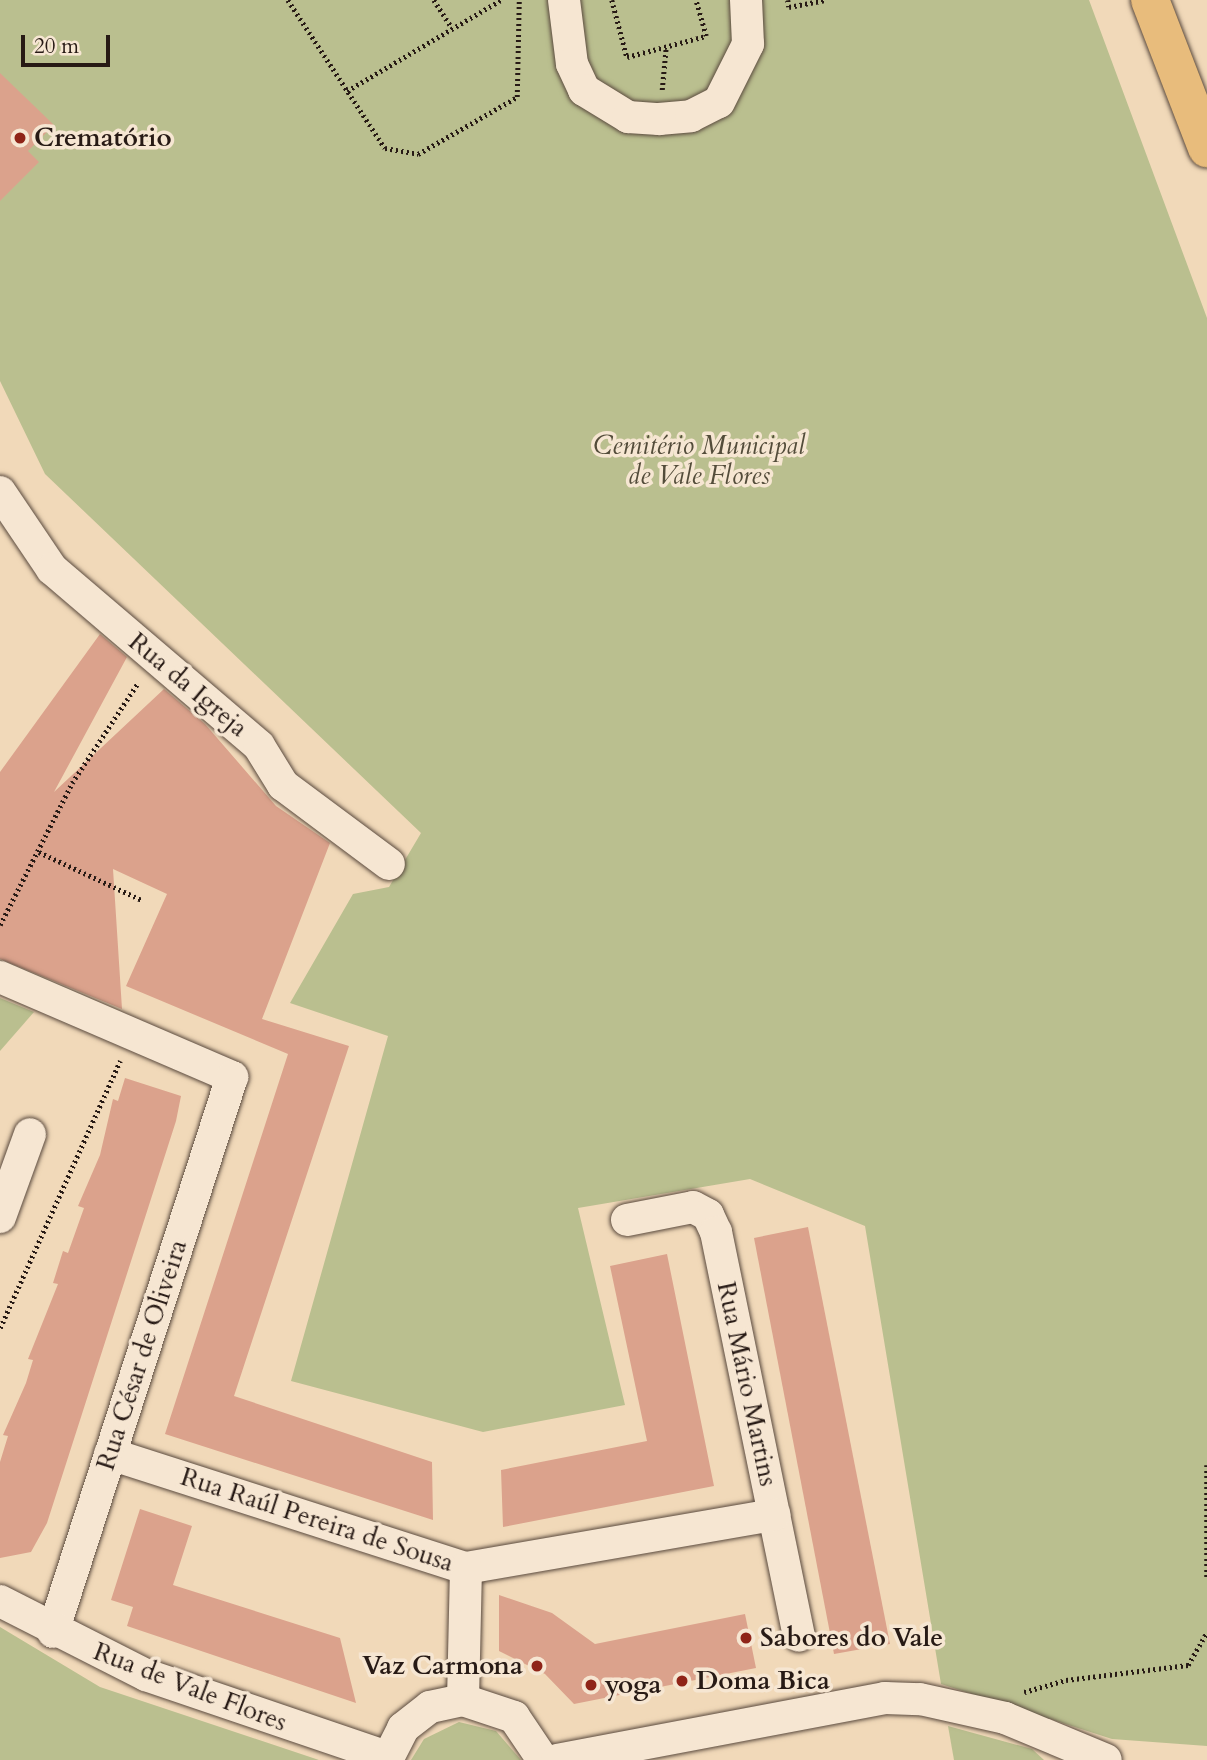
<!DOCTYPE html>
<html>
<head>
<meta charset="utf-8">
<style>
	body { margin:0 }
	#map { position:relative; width:1207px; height:1760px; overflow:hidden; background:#f1d9b9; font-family:Cardo,serif }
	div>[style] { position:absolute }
	.green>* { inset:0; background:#babf8f }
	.building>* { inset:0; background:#dba28c }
	.path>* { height:4.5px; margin-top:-2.25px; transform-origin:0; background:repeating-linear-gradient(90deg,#271a15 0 2px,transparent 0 5.5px) }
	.roads { filter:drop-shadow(0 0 2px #5a4a3e) drop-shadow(0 0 2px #5a4a3e) }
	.minor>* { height:32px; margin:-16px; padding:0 16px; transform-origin:16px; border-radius:16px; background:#f6e6d2 }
	.highway>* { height:38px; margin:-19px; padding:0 19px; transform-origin:19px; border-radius:19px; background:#e8bc7c }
	.dots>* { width:19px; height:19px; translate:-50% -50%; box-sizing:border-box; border:4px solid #f6e6d2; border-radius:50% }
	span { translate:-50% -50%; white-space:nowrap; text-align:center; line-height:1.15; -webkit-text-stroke:7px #f6e6d2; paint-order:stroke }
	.poi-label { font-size:26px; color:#271a15; font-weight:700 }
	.left { translate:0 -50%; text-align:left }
	.right { translate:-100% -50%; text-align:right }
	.park-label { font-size:26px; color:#534c3a; font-style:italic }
	.street-label { font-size:26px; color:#271a15 }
	.scale { position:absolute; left:21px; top:35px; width:89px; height:32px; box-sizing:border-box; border:4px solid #271a15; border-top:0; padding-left:9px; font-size:21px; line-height:24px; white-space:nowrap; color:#271a15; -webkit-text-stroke:5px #f6e6d2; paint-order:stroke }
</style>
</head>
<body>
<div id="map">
	<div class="green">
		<div style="clip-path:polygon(0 0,1089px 0,1207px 318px,1207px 1746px,1112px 1739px,941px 1684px,865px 1226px,750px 1179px,578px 1208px,625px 1405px,483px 1432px,291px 1381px,388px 1036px,290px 1003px,353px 894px,389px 887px,421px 833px,45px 474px,0 381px)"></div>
		<div style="clip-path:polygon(0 998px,34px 1012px,0 1051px)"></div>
		<div style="clip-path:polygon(0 1627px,100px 1687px,319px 1760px,0 1760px)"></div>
		<div style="clip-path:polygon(459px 1722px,496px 1731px,521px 1760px,411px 1760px,424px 1739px)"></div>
		<div style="clip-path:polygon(948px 1726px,1032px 1749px,1044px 1760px,954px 1760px)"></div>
	</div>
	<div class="building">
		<div style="clip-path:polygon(0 73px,54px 125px,28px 151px,39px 162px,0 201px)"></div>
		<div style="clip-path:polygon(100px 634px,127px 657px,54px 792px,164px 689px,205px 724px,276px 806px,330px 843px,262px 1019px,349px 1046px,234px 1396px,432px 1462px,433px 1520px,165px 1434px,288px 1054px,126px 986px,167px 894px,113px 869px,122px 1009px,0 959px,0 772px)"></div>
		<div style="clip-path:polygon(125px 1078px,181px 1096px,176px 1121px,47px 1523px,31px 1552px,0 1558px,0 1462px,8px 1436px,3px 1435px,26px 1383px,33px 1360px,28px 1359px,58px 1284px,53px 1283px,63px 1251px,68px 1253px,84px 1208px,78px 1206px,100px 1155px,113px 1099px,118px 1101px)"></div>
		<div style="clip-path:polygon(808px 1227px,890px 1644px,834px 1654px,754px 1238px)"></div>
		<div style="clip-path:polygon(667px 1254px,714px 1486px,503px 1527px,501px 1470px,647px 1441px,610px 1266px)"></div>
		<div style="clip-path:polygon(140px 1509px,192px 1526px,173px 1585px,340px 1638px,356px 1703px,127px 1626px,133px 1607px,111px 1600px)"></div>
		<div style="clip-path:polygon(499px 1595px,552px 1613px,595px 1644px,745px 1614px,756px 1668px,574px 1704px,545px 1674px,499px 1651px)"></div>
	</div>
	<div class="path">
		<div style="left:288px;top:0;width:177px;rotate:56.8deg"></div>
		<div style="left:385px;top:148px;width:34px;rotate:10deg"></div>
		<div style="left:418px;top:154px;width:114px;rotate:-29.9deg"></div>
		<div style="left:517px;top:97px;width:97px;rotate:-88.8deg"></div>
		<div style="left:434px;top:0;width:33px;rotate:57deg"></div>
		<div style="left:612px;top:0;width:59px;rotate:75.3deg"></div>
		<div style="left:627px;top:57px;width:82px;rotate:-14.9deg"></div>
		<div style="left:706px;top:36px;width:37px;rotate:-106deg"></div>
		<div style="left:788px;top:0;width:7px;rotate:82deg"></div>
		<div style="left:789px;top:7px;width:37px;rotate:-11deg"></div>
		<div style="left:662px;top:90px;width:43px;rotate:-84.7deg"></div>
		<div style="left:347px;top:91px;width:179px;rotate:-30.6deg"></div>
		<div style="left:39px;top:852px;width:114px;rotate:25deg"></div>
		<div style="left:0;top:925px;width:159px;rotate:-63.1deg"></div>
		<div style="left:72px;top:783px;width:120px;rotate:-56.6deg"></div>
		<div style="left:0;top:1328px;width:293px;rotate:-65.8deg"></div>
		<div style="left:1207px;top:1465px;width:114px;rotate:90deg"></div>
		<div style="left:1024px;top:1692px;width:44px;rotate:-15.9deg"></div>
		<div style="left:1066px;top:1680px;width:123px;rotate:-7deg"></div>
		<div style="left:1188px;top:1665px;width:38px;rotate:-60deg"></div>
	</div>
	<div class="roads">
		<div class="minor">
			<div style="left:564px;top:0;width:64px;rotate:82.9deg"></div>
			<div style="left:572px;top:64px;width:29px;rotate:65deg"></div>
			<div style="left:584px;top:90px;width:52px;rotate:31.5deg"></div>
			<div style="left:628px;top:117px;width:31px;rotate:4deg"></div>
			<div style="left:659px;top:119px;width:32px;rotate:-5deg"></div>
			<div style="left:691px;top:116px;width:31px;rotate:-27deg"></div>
			<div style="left:719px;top:102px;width:65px;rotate:-63.4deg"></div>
			<div style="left:748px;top:44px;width:44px;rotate:-92.6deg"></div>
			<div style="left:0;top:492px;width:93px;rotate:56deg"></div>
			<div style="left:52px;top:569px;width:272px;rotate:40.5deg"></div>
			<div style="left:259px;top:746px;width:46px;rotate:58.4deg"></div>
			<div style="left:283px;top:785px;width:132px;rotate:36.7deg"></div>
			<div style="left:0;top:977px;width:253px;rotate:23.3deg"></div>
			<div style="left:232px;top:1077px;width:583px;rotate:107.88deg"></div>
			<div style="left:0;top:1217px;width:88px;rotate:-70.1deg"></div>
			<div style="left:627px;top:1220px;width:67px;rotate:-11.1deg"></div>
			<div style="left:693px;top:1207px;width:17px;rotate:28deg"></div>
			<div style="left:708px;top:1215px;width:19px;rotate:65deg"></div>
			<div style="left:716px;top:1232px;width:412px;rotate:78.4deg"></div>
			<div style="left:110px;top:1454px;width:374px;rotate:17.8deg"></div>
			<div style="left:466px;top:1568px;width:313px;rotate:-9.8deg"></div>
			<div style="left:0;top:1601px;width:164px;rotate:26.9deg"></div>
			<div style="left:146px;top:1675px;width:255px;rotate:18.8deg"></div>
			<div style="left:463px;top:1700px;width:132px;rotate:-88.7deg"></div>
			<div style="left:387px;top:1760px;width:36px;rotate:-63deg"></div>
			<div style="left:403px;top:1728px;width:34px;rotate:-38deg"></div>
			<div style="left:430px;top:1707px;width:34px;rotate:-12deg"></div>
			<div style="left:463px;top:1700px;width:54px;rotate:18.4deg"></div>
			<div style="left:514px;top:1717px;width:52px;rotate:56deg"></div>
			<div style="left:557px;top:1760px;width:334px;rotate:-10.7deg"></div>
			<div style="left:885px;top:1698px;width:35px;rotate:2deg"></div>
			<div style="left:920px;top:1699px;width:87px;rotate:12.6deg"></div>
			<div style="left:1005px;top:1718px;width:109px;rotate:22.6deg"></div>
		</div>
		<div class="highway">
			<div style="left:1150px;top:0;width:159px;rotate:68.9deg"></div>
		</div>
	</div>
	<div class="dots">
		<div style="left:20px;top:138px;background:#8f2418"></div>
		<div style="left:746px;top:1638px;background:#8f2418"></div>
		<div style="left:537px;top:1666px;background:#8f2418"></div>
		<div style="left:682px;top:1681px;background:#8f2418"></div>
		<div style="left:591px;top:1685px;background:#8f2418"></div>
	</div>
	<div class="poi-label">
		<span class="left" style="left:34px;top:138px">Crematório</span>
		<span class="left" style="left:760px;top:1638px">Sabores do Vale</span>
		<span class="right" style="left:523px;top:1666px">Vaz Carmona</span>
		<span class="left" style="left:696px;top:1681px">Doma Bica</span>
		<span class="left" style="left:605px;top:1685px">yoga</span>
	</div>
	<div class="park-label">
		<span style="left:699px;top:461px">Cemitério Municipal<br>de Vale Flores</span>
	</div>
	<div class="street-label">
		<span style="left:188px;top:685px;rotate:40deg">Rua da Igreja</span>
		<span style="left:142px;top:1355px;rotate:-72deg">Rua César de Oliveira</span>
		<span style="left:747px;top:1384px;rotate:78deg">Rua Mário Martins</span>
		<span style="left:317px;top:1520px;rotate:18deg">Rua Raúl Pereira de Sousa</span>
		<span style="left:190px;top:1687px;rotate:21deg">Rua de Vale Flores</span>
	</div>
	<div class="scale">20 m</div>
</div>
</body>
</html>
